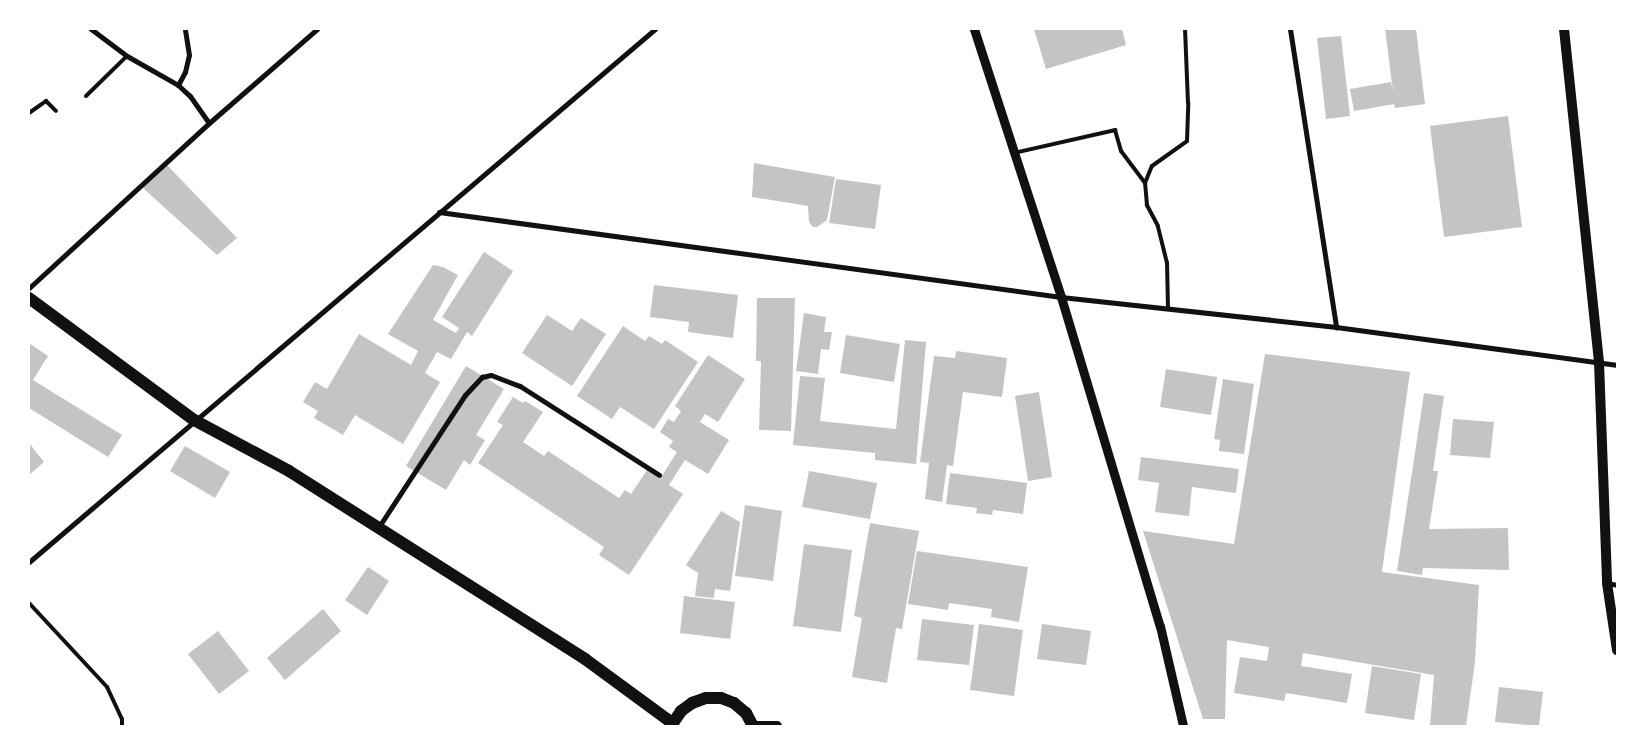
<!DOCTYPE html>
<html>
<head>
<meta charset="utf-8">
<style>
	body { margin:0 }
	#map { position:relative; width:1646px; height:755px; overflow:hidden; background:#fff; font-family:Manrope,sans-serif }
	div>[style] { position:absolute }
	.building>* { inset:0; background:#c4c4c4 }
	.service>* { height:4px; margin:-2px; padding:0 2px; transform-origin:2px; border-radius:2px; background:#111 }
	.minor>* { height:5px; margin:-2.5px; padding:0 2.5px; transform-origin:2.5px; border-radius:2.5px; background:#111 }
	.tertiary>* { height:9px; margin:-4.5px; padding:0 4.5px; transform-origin:4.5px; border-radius:4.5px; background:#111 }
	.secondary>* { height:10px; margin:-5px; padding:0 5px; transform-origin:5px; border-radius:5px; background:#111 }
	.primary>* { height:12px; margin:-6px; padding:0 6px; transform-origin:6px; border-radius:6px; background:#111 }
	span { translate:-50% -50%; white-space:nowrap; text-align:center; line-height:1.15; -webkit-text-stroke:4.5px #fff; paint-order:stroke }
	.frame { position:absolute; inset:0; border:30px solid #fff; pointer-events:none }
</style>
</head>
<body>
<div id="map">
	<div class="building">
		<div style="clip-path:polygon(1034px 29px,1122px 29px,1126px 45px,1046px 69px)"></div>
		<div style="clip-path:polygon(1385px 29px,1416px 29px,1425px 104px,1395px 108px,1394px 104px,1354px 111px,1350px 89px,1391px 82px,1393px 92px)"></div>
		<div style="clip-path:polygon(1341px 36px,1350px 116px,1326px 119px,1317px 38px)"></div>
		<div style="clip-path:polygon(1508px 116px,1522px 227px,1444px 237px,1430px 126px)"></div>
		<div style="clip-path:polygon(754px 163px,835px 177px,827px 220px,817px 227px,813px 227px,809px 222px,808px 206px,752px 197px)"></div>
		<div style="clip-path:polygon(167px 165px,237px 238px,217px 255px,143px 188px)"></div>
		<div style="clip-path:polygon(836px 179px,881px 185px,875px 229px,829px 223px)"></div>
		<div style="clip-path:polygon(484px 252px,513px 271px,472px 336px,467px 332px,451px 359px,437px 352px,425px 373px,440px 382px,403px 444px,355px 415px,343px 435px,314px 418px,318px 411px,303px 402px,315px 382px,327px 389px,359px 334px,411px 365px,418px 351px,388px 334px,433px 265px,443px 267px,458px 275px,433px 320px,456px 333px,459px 328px,442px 317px)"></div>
		<div style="clip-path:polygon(654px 285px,738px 295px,733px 338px,688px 332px,689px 322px,650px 317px)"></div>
		<div style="clip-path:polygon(757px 298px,795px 298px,791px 431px,759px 430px,761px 361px,756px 361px)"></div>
		<div style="clip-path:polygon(804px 313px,826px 317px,824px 332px,832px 332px,829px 350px,821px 349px,818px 374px,796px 371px)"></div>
		<div style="clip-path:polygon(547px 315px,572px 331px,581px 318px,606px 334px,572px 386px,522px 353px)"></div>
		<div style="clip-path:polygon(623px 326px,645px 341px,649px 336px,662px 344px,665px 340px,698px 362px,654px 429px,620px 407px,612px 419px,577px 396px)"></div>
		<div style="clip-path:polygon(846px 335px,900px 344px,894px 382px,840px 373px)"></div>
		<div style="clip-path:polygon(905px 340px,926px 342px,916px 464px,875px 460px,875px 453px,793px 445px,800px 376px,825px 378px,820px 421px,896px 429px)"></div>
		<div style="clip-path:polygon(29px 343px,48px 356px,33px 380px,122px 435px,108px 457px,29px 408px)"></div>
		<div style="clip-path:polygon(956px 351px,1007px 358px,1002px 397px,963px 392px,953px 466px,947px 465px,942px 502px,925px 499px,929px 463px,920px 462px,934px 356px,955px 358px)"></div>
		<div style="clip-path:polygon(1265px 354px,1410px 372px,1382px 572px,1479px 585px,1475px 662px,1466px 726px,1430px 726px,1434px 675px,1303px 653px,1301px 666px,1352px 674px,1347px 703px,1286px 693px,1284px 701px,1234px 693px,1240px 657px,1267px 661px,1269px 647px,1227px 640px,1225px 719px,1203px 719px,1143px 531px,1234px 544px)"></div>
		<div style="clip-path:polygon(708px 355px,745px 379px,718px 422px,705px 414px,700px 422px,729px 440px,708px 474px,685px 460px,669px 485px,683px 494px,629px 575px,599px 555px,604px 547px,478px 463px,503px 425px,497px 422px,513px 397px,523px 403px,525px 401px,543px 412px,523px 442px,544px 456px,548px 451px,619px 498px,625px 490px,631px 494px,647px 470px,660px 479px,677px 452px,669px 447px,673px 441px,660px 432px,668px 419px,674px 422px,681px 411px,675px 406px)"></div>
		<div style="clip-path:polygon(466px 366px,504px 389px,476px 435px,485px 440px,470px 465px,464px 460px,446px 490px,406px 466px)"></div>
		<div style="clip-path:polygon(1166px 369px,1217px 377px,1211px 415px,1160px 407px)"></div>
		<div style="clip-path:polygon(1223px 379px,1254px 384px,1244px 454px,1219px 451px,1220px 440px,1214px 439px)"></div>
		<div style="clip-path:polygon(1039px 392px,1052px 477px,1028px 481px,1015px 396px)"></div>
		<div style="clip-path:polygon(1424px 393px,1444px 396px,1433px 471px,1438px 471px,1429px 529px,1508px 528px,1509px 570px,1423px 568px,1422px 575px,1397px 571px)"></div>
		<div style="clip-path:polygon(1453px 419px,1494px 422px,1490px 458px,1450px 455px)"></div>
		<div style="clip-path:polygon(29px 443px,44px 462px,29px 475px)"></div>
		<div style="clip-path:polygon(185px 446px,230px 472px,215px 498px,170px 471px)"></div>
		<div style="clip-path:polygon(1141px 457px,1239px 469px,1236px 493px,1192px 487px,1189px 516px,1155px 512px,1159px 483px,1138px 480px)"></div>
		<div style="clip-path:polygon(809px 471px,877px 483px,870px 519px,802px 507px)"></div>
		<div style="clip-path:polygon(950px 473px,1027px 483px,1023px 514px,993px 510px,992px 515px,976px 513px,977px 508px,946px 504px)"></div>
		<div style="clip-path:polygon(745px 505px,782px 511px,773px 581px,735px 576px)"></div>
		<div style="clip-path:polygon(721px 511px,740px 522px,730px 591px,715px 589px,714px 598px,695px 596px,698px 573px,686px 565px)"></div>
		<div style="clip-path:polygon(870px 523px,919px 531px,902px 629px,896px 628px,887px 683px,852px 677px,862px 618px,854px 616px)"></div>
		<div style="clip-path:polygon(804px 544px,852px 550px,841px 632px,793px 626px)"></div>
		<div style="clip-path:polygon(917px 551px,1028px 567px,1019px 622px,991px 617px,992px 609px,949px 603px,948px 610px,908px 604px)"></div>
		<div style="clip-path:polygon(368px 567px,389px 581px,367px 615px,345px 600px)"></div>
		<div style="clip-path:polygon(684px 596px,735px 602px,730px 639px,680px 633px)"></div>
		<div style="clip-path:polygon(323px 609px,341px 631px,285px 680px,267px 658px)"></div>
		<div style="clip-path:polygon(922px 619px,974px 625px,969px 665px,917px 660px)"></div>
		<div style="clip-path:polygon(979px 624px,1023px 630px,1014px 696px,970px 690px)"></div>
		<div style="clip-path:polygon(1042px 624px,1091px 631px,1086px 665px,1037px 659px)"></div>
		<div style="clip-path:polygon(218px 631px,249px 671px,219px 694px,188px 654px)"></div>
		<div style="clip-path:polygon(1372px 666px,1421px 674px,1414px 720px,1365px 713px)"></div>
		<div style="clip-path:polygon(1499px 687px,1543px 692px,1539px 726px,1495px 722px)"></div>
	</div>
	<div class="service">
		<div style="left:86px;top:96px;width:57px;rotate:-44.3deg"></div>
		<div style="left:29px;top:113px;width:21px;rotate:-35deg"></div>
		<div style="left:46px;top:101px;width:14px;rotate:45deg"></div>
		<div style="left:1014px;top:153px;width:104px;rotate:-12.8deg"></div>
		<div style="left:1115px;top:130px;width:22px;rotate:74deg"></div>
		<div style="left:1121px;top:151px;width:40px;rotate:53deg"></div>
		<div style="left:1168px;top:309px;width:46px;rotate:-91.2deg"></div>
		<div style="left:1167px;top:263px;width:38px;rotate:-104deg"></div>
		<div style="left:1158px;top:226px;width:24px;rotate:-118deg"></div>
		<div style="left:1147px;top:205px;width:22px;rotate:-95deg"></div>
		<div style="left:1145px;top:183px;width:18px;rotate:-68deg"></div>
		<div style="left:1152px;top:166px;width:43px;rotate:-35.5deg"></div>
		<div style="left:1187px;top:141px;width:38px;rotate:-88deg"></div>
		<div style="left:1188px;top:103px;width:74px;rotate:-92.3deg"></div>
		<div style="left:29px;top:603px;width:115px;rotate:47.1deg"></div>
		<div style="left:107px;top:687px;width:35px;rotate:65deg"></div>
		<div style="left:122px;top:719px;width:7px;rotate:90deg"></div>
	</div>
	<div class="minor">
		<div style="left:91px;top:29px;width:45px;rotate:36.9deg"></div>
		<div style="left:127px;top:56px;width:59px;rotate:29.6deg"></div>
		<div style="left:178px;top:85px;width:16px;rotate:43deg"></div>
		<div style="left:190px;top:96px;width:33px;rotate:55deg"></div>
		<div style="left:1290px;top:29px;width:302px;rotate:81.2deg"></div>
		<div style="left:178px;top:85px;width:15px;rotate:-62deg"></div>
		<div style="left:185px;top:72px;width:17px;rotate:-77deg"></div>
		<div style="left:189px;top:55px;width:26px;rotate:-99deg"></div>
		<div style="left:439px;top:212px;width:628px;rotate:7.78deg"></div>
		<div style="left:1061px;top:297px;width:277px;rotate:6.2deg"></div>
		<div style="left:1336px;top:327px;width:284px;rotate:7.7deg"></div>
		<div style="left:29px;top:288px;width:244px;rotate:-42.5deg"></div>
		<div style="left:209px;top:123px;width:143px;rotate:-41deg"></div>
		<div style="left:378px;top:528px;width:159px;rotate:-56.8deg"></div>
		<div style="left:465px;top:395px;width:25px;rotate:-47deg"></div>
		<div style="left:482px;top:377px;width:9px;rotate:-13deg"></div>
		<div style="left:491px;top:375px;width:31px;rotate:21deg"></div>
		<div style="left:520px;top:386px;width:165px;rotate:32.6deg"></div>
		<div style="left:29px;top:562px;width:822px;rotate:-40.41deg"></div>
		<div style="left:1607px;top:583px;width:10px;rotate:11deg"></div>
	</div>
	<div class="tertiary">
		<div style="left:974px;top:29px;width:282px;rotate:72deg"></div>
		<div style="left:1061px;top:297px;width:344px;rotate:73.3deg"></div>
		<div style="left:1160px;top:626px;width:103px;rotate:77deg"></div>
	</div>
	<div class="secondary">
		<div style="left:1564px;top:29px;width:335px;rotate:84deg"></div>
		<div style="left:1599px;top:362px;width:221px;rotate:87.9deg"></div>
		<div style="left:1607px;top:583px;width:68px;rotate:81.5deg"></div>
		<div style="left:753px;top:726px;width:24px"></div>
	</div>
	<div class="primary">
		<div style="left:29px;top:298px;width:205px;rotate:36.5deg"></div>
		<div style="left:194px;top:420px;width:108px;rotate:28.2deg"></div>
		<div style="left:289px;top:471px;width:351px;rotate:32.4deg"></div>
		<div style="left:585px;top:659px;width:108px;rotate:36.3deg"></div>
		<div style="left:671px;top:726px;width:18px;rotate:-56deg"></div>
		<div style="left:681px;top:711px;width:14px;rotate:-36deg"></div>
		<div style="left:692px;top:703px;width:15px;rotate:-20deg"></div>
		<div style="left:706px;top:698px;width:15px"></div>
		<div style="left:721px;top:698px;width:14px;rotate:21deg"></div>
		<div style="left:734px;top:703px;width:16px;rotate:40deg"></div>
		<div style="left:746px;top:713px;width:15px;rotate:62deg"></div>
	</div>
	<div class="frame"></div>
</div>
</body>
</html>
